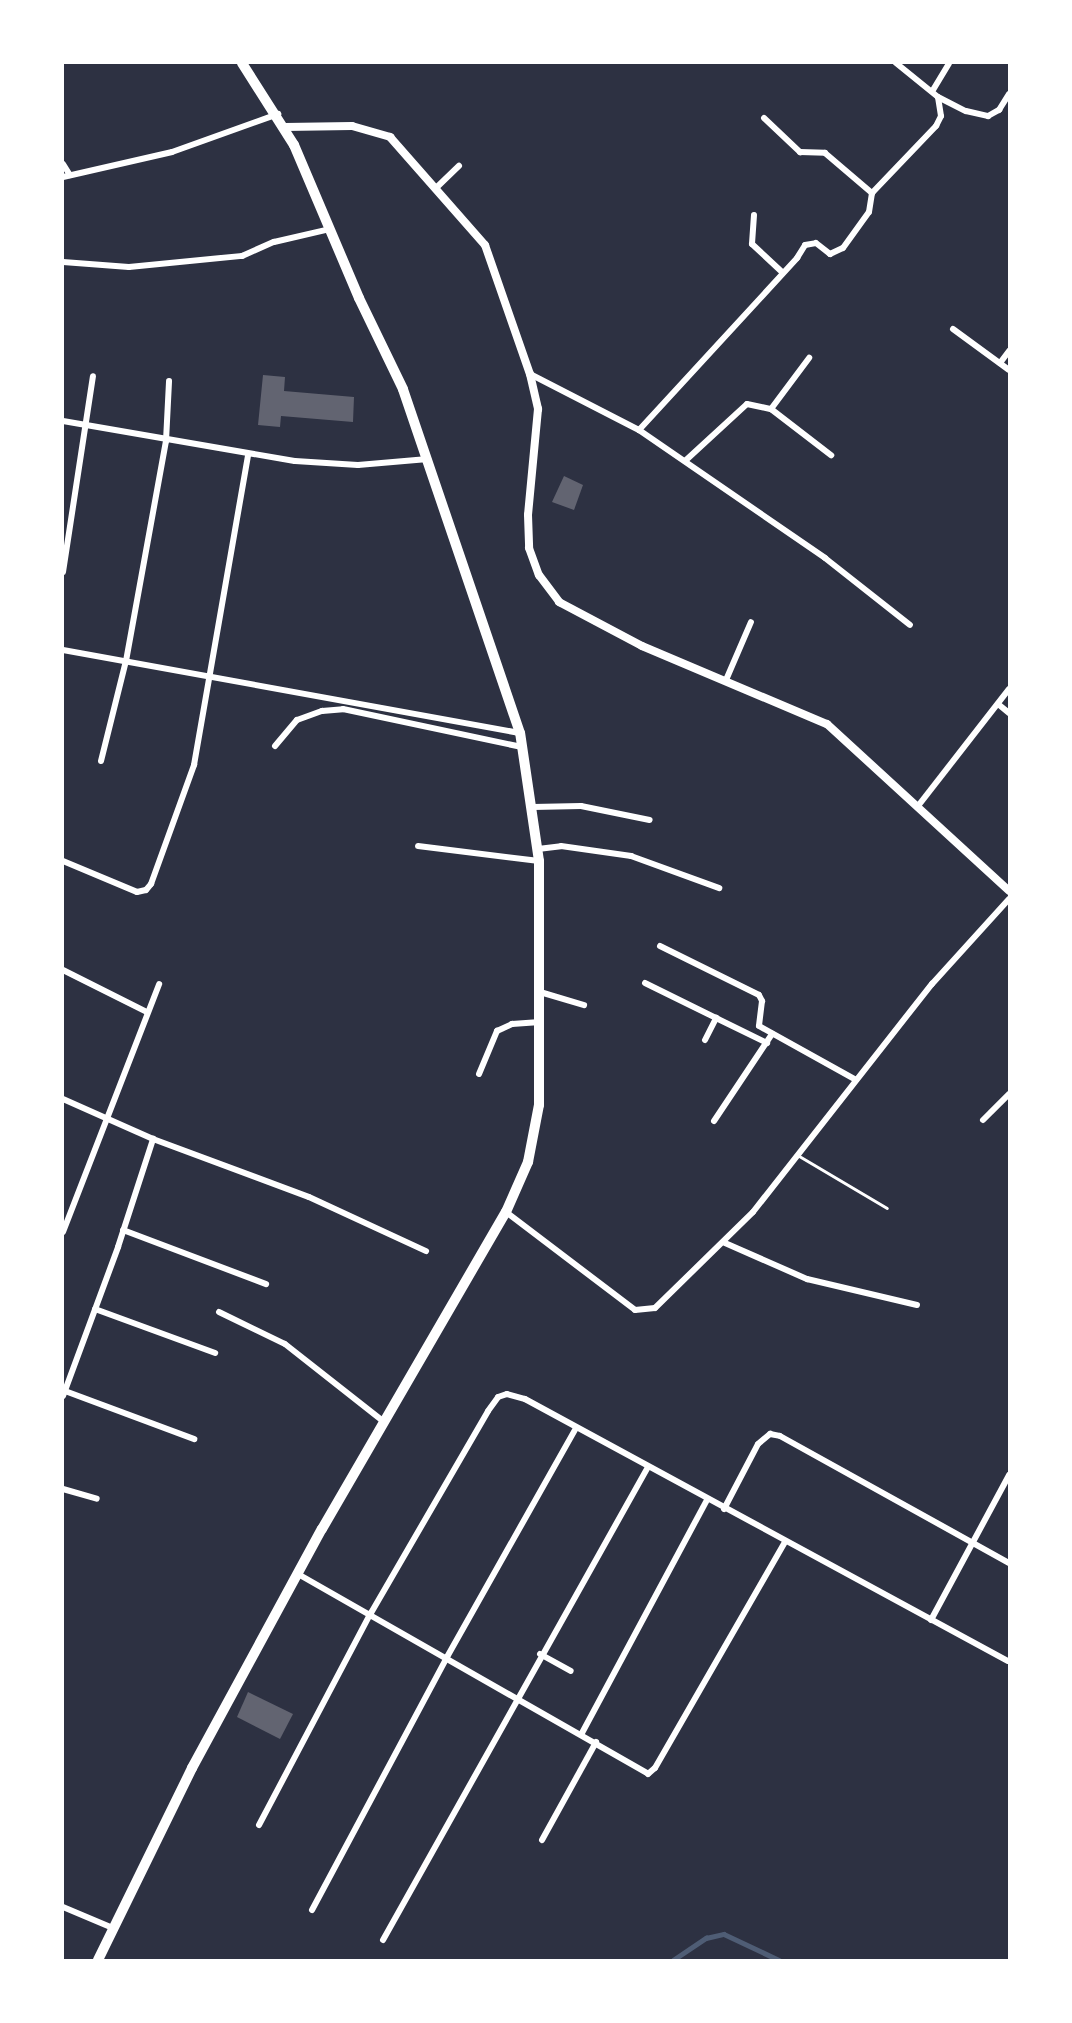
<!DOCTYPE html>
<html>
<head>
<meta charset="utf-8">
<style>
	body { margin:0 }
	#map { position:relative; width:1072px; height:2023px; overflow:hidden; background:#2d3142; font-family:"PT Sans Narrow",sans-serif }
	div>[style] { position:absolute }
	.stream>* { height:4.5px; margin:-2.25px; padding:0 2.25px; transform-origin:2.25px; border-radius:2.25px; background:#4f5d75 }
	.building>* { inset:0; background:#626471 }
	.service>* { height:3px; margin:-1.5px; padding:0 1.5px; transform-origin:1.5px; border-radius:1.5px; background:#fff }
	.minor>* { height:6px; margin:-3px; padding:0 3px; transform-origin:3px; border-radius:3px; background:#fff }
	.tertiary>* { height:8px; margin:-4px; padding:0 4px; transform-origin:4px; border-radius:4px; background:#fff }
	.primary>* { height:10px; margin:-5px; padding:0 5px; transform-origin:5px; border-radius:5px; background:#fff }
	span { translate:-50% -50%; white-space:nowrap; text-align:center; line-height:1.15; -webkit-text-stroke:5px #fff; paint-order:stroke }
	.frame { position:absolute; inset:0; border:64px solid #fff; pointer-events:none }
</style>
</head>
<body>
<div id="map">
	<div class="stream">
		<div style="left:673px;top:1960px;width:40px;rotate:-34deg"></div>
		<div style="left:706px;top:1938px;width:18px;rotate:-13deg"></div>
		<div style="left:724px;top:1934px;width:61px;rotate:25.3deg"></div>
	</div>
	<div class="building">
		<div style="clip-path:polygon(263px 375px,285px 377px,284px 391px,354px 397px,353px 422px,281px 416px,280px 427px,258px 425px)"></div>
		<div style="clip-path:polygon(564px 476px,583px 485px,574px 510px,552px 502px)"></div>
		<div style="clip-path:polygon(248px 1692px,293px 1714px,280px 1739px,237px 1717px)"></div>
	</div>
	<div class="service">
		<div style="left:799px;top:1156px;width:102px;rotate:30.6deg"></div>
	</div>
	<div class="minor">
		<div style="left:933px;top:90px;width:31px;rotate:-59deg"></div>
		<div style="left:938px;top:97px;width:31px;rotate:27deg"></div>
		<div style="left:966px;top:111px;width:23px;rotate:13deg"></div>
		<div style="left:988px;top:116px;width:13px;rotate:-29deg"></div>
		<div style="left:999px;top:110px;width:19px;rotate:-58deg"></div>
		<div style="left:764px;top:118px;width:50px;rotate:43.4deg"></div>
		<div style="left:800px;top:152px;width:25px;rotate:2deg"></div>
		<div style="left:825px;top:153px;width:62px;rotate:40.4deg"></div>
		<div style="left:63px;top:164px;width:13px;rotate:58deg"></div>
		<div style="left:63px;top:177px;width:112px;rotate:-12.9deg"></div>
		<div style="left:172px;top:152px;width:113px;rotate:-19.7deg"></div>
		<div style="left:436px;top:188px;width:32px;rotate:-44deg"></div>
		<div style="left:754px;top:215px;width:29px;rotate:94deg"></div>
		<div style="left:752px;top:244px;width:41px;rotate:43deg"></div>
		<div style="left:63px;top:262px;width:66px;rotate:4.3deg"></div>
		<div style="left:129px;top:267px;width:114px;rotate:-5.6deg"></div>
		<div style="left:242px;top:256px;width:35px;rotate:-24deg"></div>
		<div style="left:274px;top:242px;width:57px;rotate:-13.1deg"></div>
		<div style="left:953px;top:329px;width:69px;rotate:36.2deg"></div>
		<div style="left:1000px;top:363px;width:15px;rotate:-53deg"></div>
		<div style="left:530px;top:374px;width:123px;rotate:27.2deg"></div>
		<div style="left:639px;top:430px;width:226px;rotate:34.5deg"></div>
		<div style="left:825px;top:558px;width:108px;rotate:38.2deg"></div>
		<div style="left:771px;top:409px;width:64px;rotate:-53.3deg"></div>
		<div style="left:63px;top:421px;width:235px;rotate:9.8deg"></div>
		<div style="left:295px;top:461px;width:63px;rotate:3.6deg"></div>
		<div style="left:358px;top:465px;width:70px;rotate:-4.9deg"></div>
		<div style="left:639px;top:430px;width:234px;rotate:-47.4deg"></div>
		<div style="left:797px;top:258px;width:15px;rotate:-58deg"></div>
		<div style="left:805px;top:245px;width:11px;rotate:-10deg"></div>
		<div style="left:816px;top:243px;width:18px;rotate:38deg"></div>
		<div style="left:830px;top:254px;width:14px;rotate:-25deg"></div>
		<div style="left:843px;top:248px;width:44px;rotate:-54.2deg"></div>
		<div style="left:869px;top:212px;width:19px;rotate:-81deg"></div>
		<div style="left:872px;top:193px;width:93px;rotate:-46.3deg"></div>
		<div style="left:936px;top:126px;width:11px;rotate:-63deg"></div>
		<div style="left:941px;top:116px;width:19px;rotate:-99deg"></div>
		<div style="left:938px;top:97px;width:54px;rotate:-141deg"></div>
		<div style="left:685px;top:461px;width:84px;rotate:-42.6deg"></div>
		<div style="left:747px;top:404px;width:25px;rotate:12deg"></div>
		<div style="left:771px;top:409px;width:76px;rotate:37.5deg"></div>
		<div style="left:63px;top:572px;width:198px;rotate:-81.3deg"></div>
		<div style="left:63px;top:650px;width:464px;rotate:10.3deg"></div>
		<div style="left:726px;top:680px;width:63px;rotate:-66.7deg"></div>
		<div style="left:998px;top:704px;width:14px;rotate:39deg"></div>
		<div style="left:275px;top:746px;width:34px;rotate:-50deg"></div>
		<div style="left:297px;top:720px;width:27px;rotate:-20deg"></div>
		<div style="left:322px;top:711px;width:21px;rotate:-5deg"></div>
		<div style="left:343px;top:709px;width:183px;rotate:12deg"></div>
		<div style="left:101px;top:761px;width:103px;rotate:-76deg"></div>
		<div style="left:126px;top:661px;width:224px;rotate:-79.7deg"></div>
		<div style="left:166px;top:441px;width:60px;rotate:-87.1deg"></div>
		<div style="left:918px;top:806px;width:148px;rotate:-52.1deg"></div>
		<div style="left:533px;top:807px;width:48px;rotate:-1.2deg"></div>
		<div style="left:581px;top:806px;width:70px;rotate:11.5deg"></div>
		<div style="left:418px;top:846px;width:122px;rotate:7.1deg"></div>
		<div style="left:538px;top:849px;width:23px;rotate:-7deg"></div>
		<div style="left:561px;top:846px;width:71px;rotate:8.1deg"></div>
		<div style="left:631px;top:856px;width:94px;rotate:20deg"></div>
		<div style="left:63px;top:861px;width:80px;rotate:22.7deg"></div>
		<div style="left:137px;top:892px;width:9px;rotate:-13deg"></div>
		<div style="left:146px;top:890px;width:8px;rotate:-50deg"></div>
		<div style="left:151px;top:884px;width:127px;rotate:-70.1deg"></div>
		<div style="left:194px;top:765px;width:315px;rotate:-80.1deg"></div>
		<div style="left:660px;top:946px;width:110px;rotate:26.3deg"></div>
		<div style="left:759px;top:995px;width:7px;rotate:63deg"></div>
		<div style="left:762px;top:1001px;width:25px;rotate:97deg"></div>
		<div style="left:759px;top:1026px;width:111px;rotate:29.1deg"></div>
		<div style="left:63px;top:970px;width:94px;rotate:26.6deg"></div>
		<div style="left:645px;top:983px;width:79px;rotate:26.2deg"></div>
		<div style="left:540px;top:992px;width:46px;rotate:16.5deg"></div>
		<div style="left:705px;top:1040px;width:25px;rotate:-63deg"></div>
		<div style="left:716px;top:1018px;width:57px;rotate:26.1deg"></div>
		<div style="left:479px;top:1074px;width:47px;rotate:-67.3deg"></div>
		<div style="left:497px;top:1031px;width:17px;rotate:-25deg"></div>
		<div style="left:512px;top:1024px;width:28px;rotate:-4deg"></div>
		<div style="left:63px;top:1099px;width:98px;rotate:24deg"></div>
		<div style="left:153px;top:1139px;width:166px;rotate:20.4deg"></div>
		<div style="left:309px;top:1197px;width:129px;rotate:24.8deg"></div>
		<div style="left:983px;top:1120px;width:37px;rotate:-45deg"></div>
		<div style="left:714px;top:1121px;width:105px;rotate:-56.3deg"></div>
		<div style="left:506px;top:1212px;width:162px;rotate:37.2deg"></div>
		<div style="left:635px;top:1310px;width:20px;rotate:-6deg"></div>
		<div style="left:655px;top:1308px;width:137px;rotate:-44.4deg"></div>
		<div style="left:753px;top:1212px;width:290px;rotate:-51.9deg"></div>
		<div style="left:932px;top:984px;width:115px;rotate:-47.8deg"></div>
		<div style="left:123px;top:1230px;width:153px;rotate:20.7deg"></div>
		<div style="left:63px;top:1232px;width:266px;rotate:-68.8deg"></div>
		<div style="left:725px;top:1243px;width:90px;rotate:23.7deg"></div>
		<div style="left:807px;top:1279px;width:113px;rotate:13.3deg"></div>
		<div style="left:95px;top:1309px;width:128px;rotate:20.1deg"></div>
		<div style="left:219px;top:1312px;width:73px;rotate:25.9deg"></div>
		<div style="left:285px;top:1344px;width:126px;rotate:38.2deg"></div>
		<div style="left:65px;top:1391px;width:138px;rotate:20.4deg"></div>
		<div style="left:63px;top:1396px;width:159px;rotate:-69.7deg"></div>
		<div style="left:118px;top:1247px;width:114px;rotate:-72deg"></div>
		<div style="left:63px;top:1489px;width:35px;rotate:16deg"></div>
		<div style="left:724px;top:1509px;width:73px;rotate:-62.4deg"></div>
		<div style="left:758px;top:1444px;width:16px;rotate:-40deg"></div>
		<div style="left:770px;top:1434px;width:10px;rotate:11deg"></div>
		<div style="left:780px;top:1436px;width:262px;rotate:29deg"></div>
		<div style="left:298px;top:1574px;width:403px;rotate:29.7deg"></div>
		<div style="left:648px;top:1774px;width:9px;rotate:-41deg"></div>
		<div style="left:655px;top:1768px;width:261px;rotate:-60.1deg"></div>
		<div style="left:931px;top:1620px;width:165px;rotate:-61.7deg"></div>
		<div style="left:540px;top:1654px;width:35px;rotate:29deg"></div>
		<div style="left:582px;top:1733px;width:264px;rotate:-61.8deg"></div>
		<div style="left:259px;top:1825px;width:240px;rotate:-62.2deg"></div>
		<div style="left:371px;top:1613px;width:233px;rotate:-59.9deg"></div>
		<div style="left:488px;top:1411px;width:17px;rotate:-54deg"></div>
		<div style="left:498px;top:1397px;width:9px;rotate:-18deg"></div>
		<div style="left:507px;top:1394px;width:19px;rotate:16deg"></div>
		<div style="left:525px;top:1399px;width:549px;rotate:28.48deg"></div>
		<div style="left:542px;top:1840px;width:112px;rotate:-61.1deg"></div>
		<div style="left:63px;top:1907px;width:54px;rotate:22.8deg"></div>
		<div style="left:312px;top:1910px;width:287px;rotate:-61.9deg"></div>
		<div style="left:447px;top:1657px;width:263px;rotate:-60.6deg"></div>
		<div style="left:383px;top:1940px;width:542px;rotate:-60.74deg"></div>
	</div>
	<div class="tertiary">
		<div style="left:285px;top:127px;width:67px;rotate:-0.9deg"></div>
		<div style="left:352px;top:126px;width:40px;rotate:16deg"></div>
		<div style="left:390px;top:137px;width:144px;rotate:48.7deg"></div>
		<div style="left:485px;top:245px;width:137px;rotate:70.8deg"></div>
		<div style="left:530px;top:374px;width:36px;rotate:77deg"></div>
		<div style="left:538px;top:409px;width:106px;rotate:95.4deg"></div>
		<div style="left:528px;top:515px;width:33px;rotate:88deg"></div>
		<div style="left:529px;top:548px;width:29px;rotate:70deg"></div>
		<div style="left:539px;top:575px;width:34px;rotate:53deg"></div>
		<div style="left:559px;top:602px;width:94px;rotate:27.9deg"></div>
		<div style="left:642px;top:646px;width:201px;rotate:22.9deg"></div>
		<div style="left:827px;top:724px;width:247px;rotate:42.5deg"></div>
	</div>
	<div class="primary">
		<div style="left:98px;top:1960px;width:214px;rotate:-63.9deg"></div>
		<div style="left:192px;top:1768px;width:272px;rotate:-61.5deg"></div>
		<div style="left:322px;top:1529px;width:367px;rotate:-59.9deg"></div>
		<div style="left:506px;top:1212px;width:55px;rotate:-66.3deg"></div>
		<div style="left:528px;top:1162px;width:58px;rotate:-79.1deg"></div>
		<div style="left:539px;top:1105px;width:244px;rotate:-90deg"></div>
		<div style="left:539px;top:861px;width:129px;rotate:-98.4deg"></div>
		<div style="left:520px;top:733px;width:363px;rotate:-108.8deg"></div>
		<div style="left:403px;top:389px;width:101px;rotate:-115.8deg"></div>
		<div style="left:359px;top:298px;width:166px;rotate:-113deg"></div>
		<div style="left:294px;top:145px;width:97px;rotate:-122.4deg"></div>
	</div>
	<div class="frame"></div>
</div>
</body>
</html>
